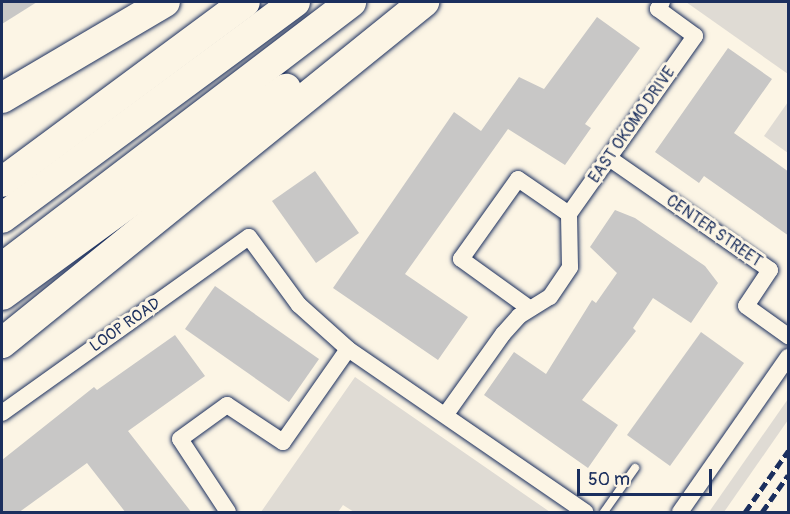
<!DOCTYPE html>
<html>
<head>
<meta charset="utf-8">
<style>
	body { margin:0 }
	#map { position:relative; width:790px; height:514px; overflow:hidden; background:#fcf5e5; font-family:Pangolin,sans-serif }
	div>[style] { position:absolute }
	.green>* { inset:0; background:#dfdbd4 }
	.building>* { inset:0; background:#c8c7c6 }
	.roads { filter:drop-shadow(0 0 2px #1b2f5e) drop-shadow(0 0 2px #1b2f5e) }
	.service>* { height:8px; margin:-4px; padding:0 4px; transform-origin:4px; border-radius:4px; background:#fcf5e5 }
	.minor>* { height:16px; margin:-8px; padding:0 8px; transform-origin:8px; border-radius:8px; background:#fcf5e5 }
	.motorway>* { height:30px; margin:-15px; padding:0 15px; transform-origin:15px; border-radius:15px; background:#fcf5e5 }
	.rail>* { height:4.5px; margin-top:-2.25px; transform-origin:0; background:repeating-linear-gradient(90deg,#1b2f5e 0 9px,transparent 0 13.5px) }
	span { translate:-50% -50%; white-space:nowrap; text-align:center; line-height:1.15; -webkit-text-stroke:6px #fcf5e5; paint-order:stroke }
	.street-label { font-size:16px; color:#1b2f5e }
	.frame { position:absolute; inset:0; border:3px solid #1b2f5e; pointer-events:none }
	.scale { position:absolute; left:577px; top:469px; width:135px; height:27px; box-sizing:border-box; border:3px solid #1b2f5e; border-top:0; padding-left:8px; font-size:18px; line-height:21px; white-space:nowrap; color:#1b2f5e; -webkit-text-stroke:4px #fcf5e5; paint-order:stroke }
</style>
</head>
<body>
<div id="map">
	<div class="green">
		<div style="clip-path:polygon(686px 2px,788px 2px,788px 74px)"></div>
		<div style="clip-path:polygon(788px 102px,788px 153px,764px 136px)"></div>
		<div style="clip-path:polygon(355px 377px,550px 512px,354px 512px,343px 505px,338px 512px,261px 512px)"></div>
		<div style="clip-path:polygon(788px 399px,788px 420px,724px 512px,709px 512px)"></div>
	</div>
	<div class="building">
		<div style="clip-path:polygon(2px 2px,37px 2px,2px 24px)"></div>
		<div style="clip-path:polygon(597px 17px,640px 48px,585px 124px,591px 128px,565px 165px,508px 129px,405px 274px,468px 317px,438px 360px,333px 288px,454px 112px,481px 131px,519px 77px,544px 89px)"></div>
		<div style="clip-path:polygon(728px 48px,772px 79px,734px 133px,789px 172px,789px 236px,704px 176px,699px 183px,655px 152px)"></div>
		<div style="clip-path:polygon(315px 171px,359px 233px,316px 263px,272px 201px)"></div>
		<div style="clip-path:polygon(615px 210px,635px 218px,705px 266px,718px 283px,691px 323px,653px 298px,633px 328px,636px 331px,582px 400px,618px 425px,588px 468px,484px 395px,514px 352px,546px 374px,592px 300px,596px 303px,617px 273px,590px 247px)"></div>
		<div style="clip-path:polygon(215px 286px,319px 359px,289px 402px,185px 329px)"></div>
		<div style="clip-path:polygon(701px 332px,744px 363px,670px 466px,627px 435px)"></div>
		<div style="clip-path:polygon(175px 335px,205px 376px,128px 431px,192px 513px,126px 513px,87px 463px,18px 513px,2px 513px,2px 460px,94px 387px,97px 390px)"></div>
	</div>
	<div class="roads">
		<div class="service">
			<div style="left:604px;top:512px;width:54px;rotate:-54.8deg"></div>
		</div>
		<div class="minor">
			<div style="left:609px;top:158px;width:196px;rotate:34.8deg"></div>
			<div style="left:770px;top:270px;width:43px;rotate:123.7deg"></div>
			<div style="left:746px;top:306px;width:52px;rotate:35.5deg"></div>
			<div style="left:529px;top:308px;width:84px;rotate:-144.2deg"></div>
			<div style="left:461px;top:259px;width:98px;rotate:-54.5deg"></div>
			<div style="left:518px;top:179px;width:62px;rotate:34.5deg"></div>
			<div style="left:2px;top:413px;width:303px;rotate:-35.5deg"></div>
			<div style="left:249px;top:237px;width:84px;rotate:53.7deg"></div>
			<div style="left:299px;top:305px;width:66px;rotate:41.9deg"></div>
			<div style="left:348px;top:349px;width:288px;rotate:34.5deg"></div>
			<div style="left:446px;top:414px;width:98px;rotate:-54.5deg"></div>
			<div style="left:503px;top:334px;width:24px;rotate:-48deg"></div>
			<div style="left:519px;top:316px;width:36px;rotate:-32deg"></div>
			<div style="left:550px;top:297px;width:36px;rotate:-56deg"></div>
			<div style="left:570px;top:267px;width:53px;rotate:-91.1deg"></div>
			<div style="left:569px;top:214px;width:218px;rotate:-54.7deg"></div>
			<div style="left:695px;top:36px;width:46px;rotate:-143.9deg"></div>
			<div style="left:658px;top:9px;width:8px;rotate:-60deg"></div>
			<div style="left:228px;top:512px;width:87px;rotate:-123.3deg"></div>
			<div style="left:180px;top:439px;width:58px;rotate:-35.9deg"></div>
			<div style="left:227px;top:405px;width:67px;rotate:33.5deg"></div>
			<div style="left:283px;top:442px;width:113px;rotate:-55deg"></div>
			<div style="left:680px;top:512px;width:189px;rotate:-55.1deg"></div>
		</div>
		<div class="motorway">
			<div style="left:2px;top:98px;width:189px;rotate:-30.5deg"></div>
			<div style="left:2px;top:182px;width:302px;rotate:-36.5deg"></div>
			<div style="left:2px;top:218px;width:364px;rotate:-36.4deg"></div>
			<div style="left:2px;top:268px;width:439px;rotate:-37.3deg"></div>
			<div style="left:2px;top:295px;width:351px;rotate:-36deg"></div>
			<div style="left:2px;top:343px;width:543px;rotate:-38.94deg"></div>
		</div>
	</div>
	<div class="rail">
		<div style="left:745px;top:512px;width:75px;rotate:-54.8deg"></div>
		<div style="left:762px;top:512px;width:45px;rotate:-54.9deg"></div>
	</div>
	<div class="street-label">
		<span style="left:632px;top:125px;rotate:-55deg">EAST OKOMO DRIVE</span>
		<span style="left:714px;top:231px;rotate:35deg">CENTER STREET</span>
		<span style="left:125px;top:325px;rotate:-35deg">LOOP ROAD</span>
	</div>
	<div class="frame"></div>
	<div class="scale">50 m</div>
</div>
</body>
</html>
